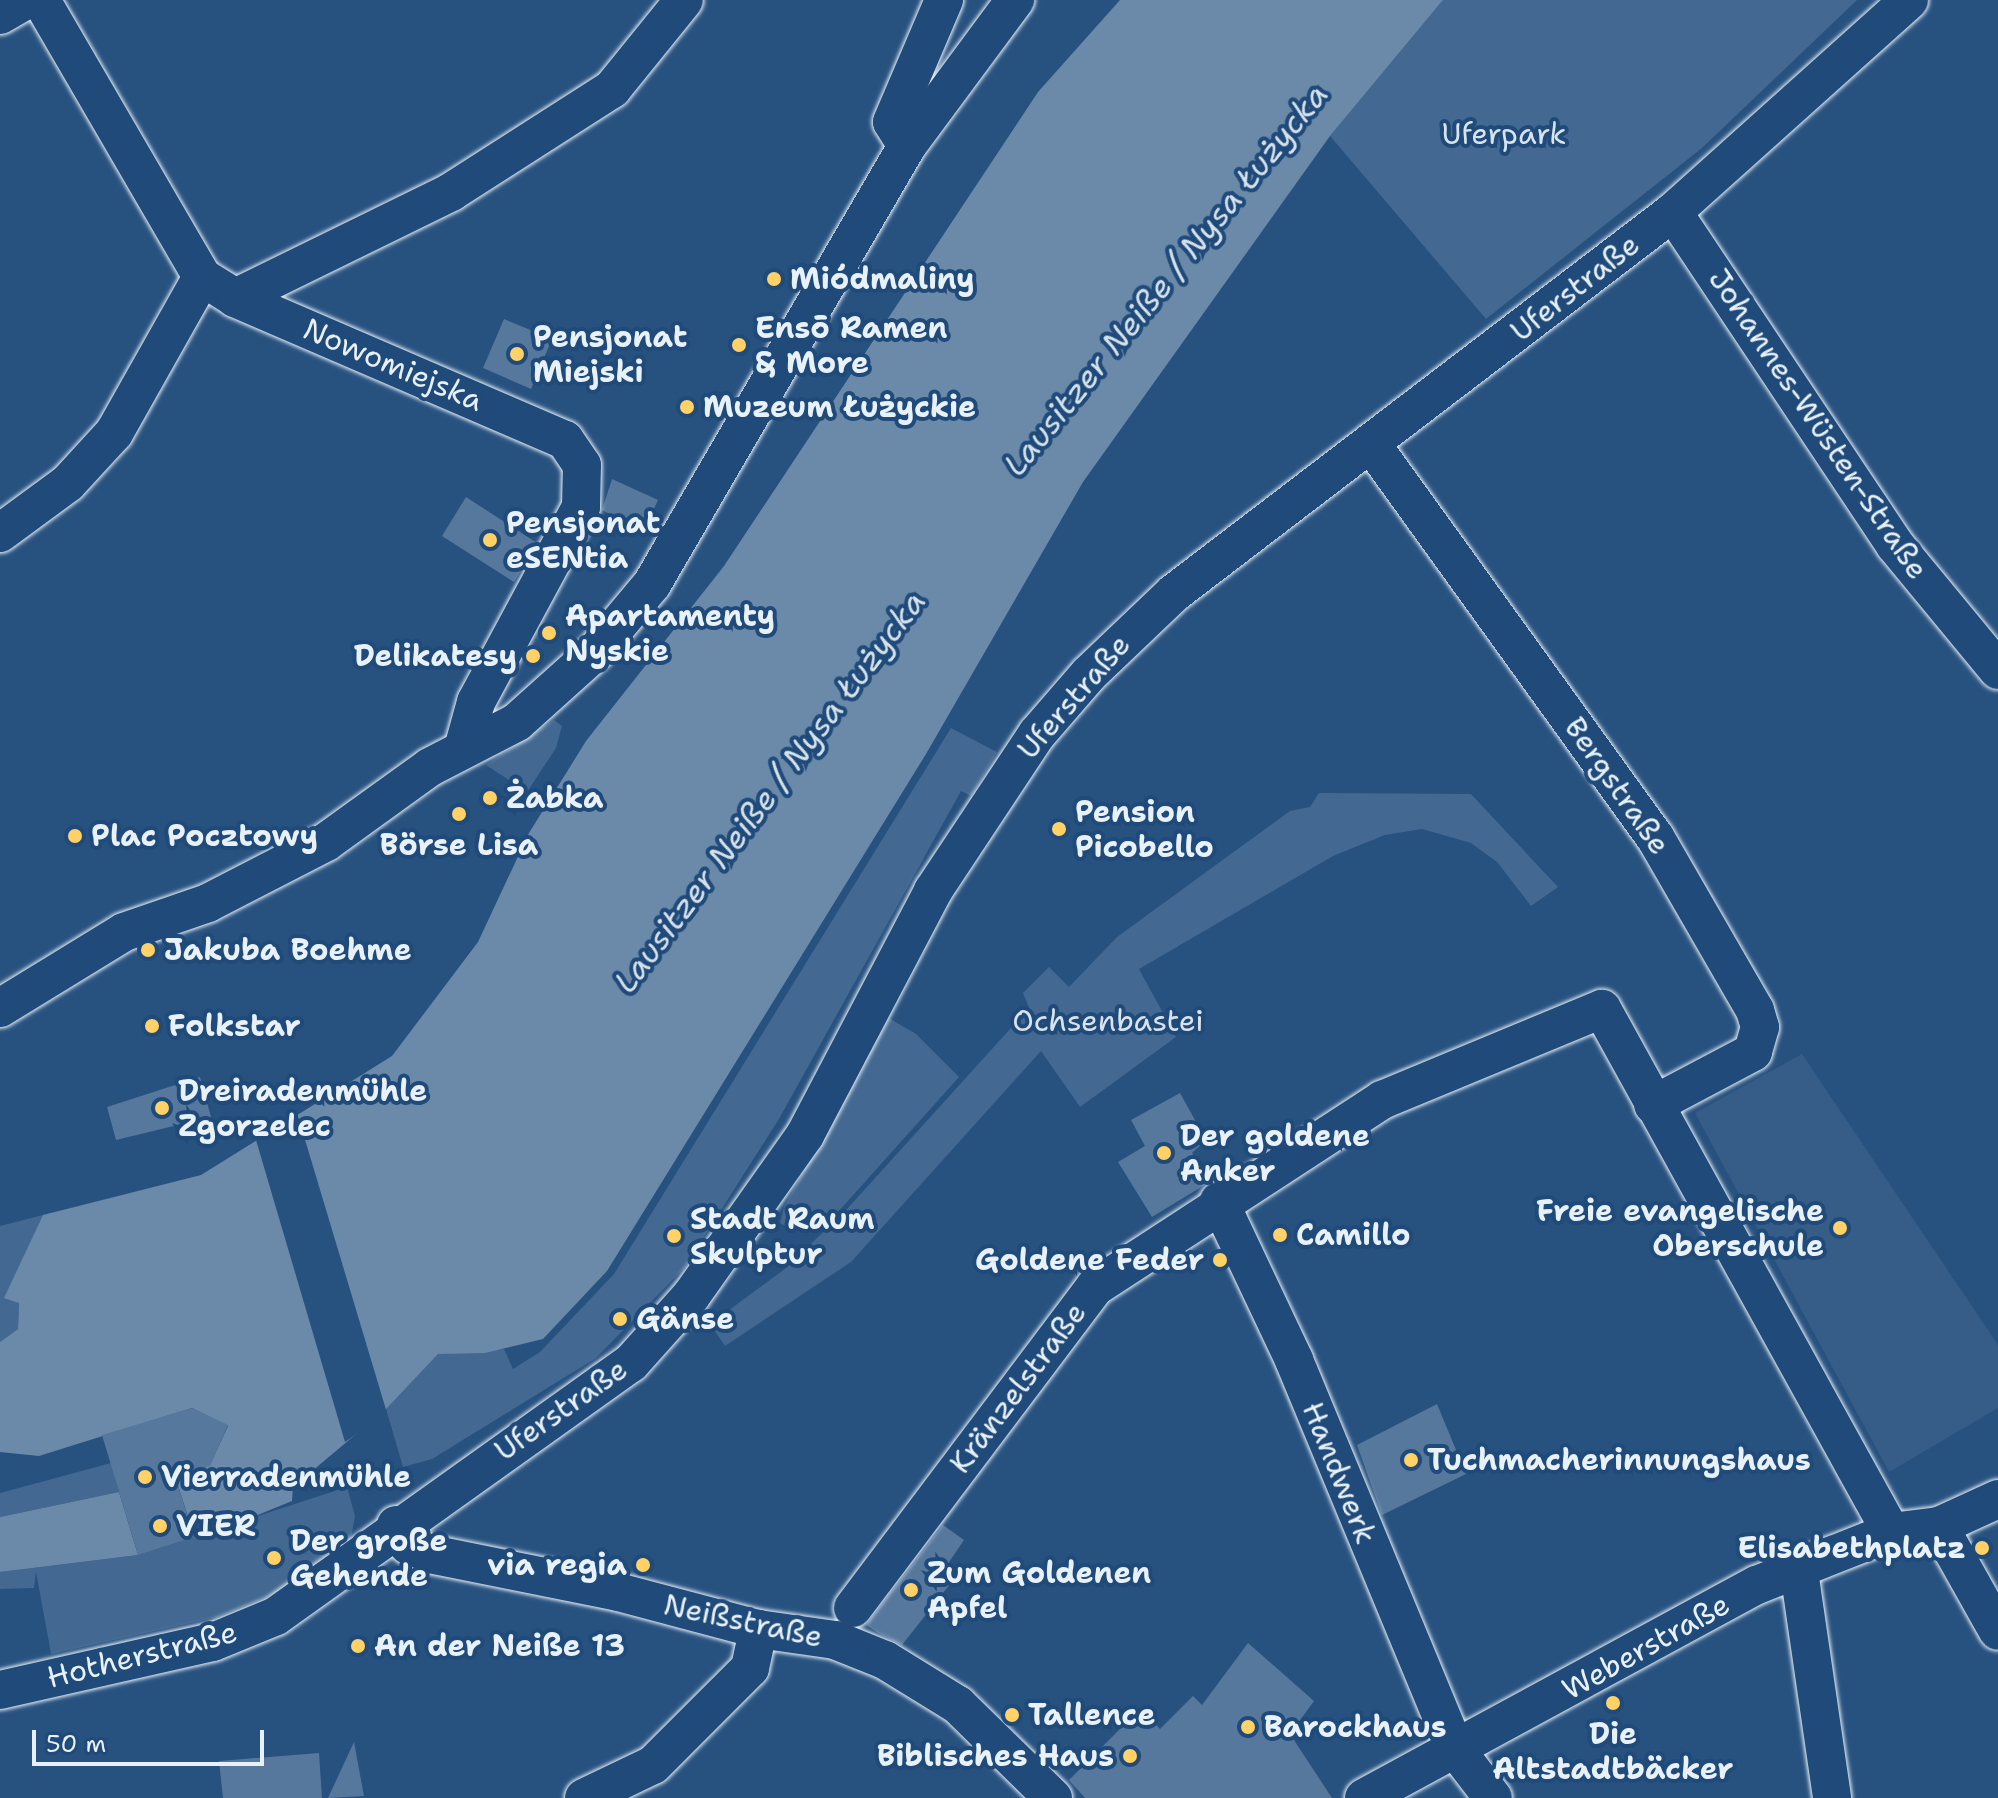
<!DOCTYPE html>
<html>
<head>
<meta charset="utf-8">
<style>
	body { margin:0 }
	#map { position:relative; width:1998px; height:1798px; overflow:hidden; background:#27517f; font-family:"Shantell Sans",sans-serif }
	div>[style] { position:absolute }
	.built>* { inset:0; background:#355d88 }
	.green>* { inset:0; background:#436891 }
	.water>* { inset:0; background:#6b8aaa }
	.pier>* { inset:0; background:#27517f }
	.building>* { inset:0; background:#57789d }
	.roads { filter:drop-shadow(0 0 2px #e8f1f8) drop-shadow(0 0 2px #e8f1f8) }
	.minor>* { height:38px; margin:-19px; padding:0 19px; transform-origin:19px; border-radius:19px; background:#1f4a7a }
	.dots>* { width:22px; height:22px; translate:-50% -50%; box-sizing:border-box; border:4px solid #1f4a7a; border-radius:50% }
	span { translate:-50% -50%; white-space:nowrap; text-align:center; line-height:1.15; -webkit-text-stroke:8px #1f4a7a; paint-order:stroke }
	.park-label { font-size:30px; color:#d8e3ee }
	.poi-label { font-size:30px; color:#e8f1f8; font-weight:700 }
	.left { translate:0 -50%; text-align:left }
	.right { translate:-100% -50%; text-align:right }
	.street-label { font-size:30px; color:#e8f1f8 }
	.water-label { font-size:32px; color:#d5e2ec; font-style:italic }
	.scale { position:absolute; left:32px; top:1730px; width:232px; height:36px; box-sizing:border-box; border:4px solid #e8f1f8; border-top:0; padding-left:10px; font-size:24px; line-height:28px; white-space:nowrap; color:#e8f1f8; -webkit-text-stroke:6px #1f4a7a; paint-order:stroke }
</style>
</head>
<body>
<div id="map">
	<div class="built">
		<div style="clip-path:polygon(1802px 1054px,1998px 1345px,1998px 1408px,1889px 1472px,1695px 1113px)"></div>
	</div>
	<div class="green">
		<div style="clip-path:polygon(1443px 0,1857px 0,1702px 148px,1486px 319px,1330px 136px)"></div>
		<div style="clip-path:polygon(554px 720px,562px 726px,556px 748px,527px 792px,486px 765px)"></div>
		<div style="clip-path:polygon(951px 728px,997px 752px,971px 796px,961px 791px,779px 1119px,684px 1268px,596px 1358px,432px 1459px,403px 1467px,386px 1409px,407px 1381px,438px 1354px,504px 1349px,513px 1369px,540px 1352px,614px 1274px)"></div>
		<div style="clip-path:polygon(1319px 793px,1471px 794px,1558px 887px,1531px 906px,1497px 862px,1471px 843px,1422px 829px,1385px 835px,1333px 856px,1139px 969px,1176px 1037px,1080px 1107px,1041px 1051px,851px 1262px,725px 1346px,710px 1324px,786px 1268px,847px 1209px,1029px 1008px,1023px 993px,1049px 967px,1069px 987px,1117px 937px,1290px 811px,1310px 807px)"></div>
		<div style="clip-path:polygon(889px 1018px,916px 1034px,959px 1077px,838px 1212px,785px 1226px,780px 1223px,784px 1207px)"></div>
		<div style="clip-path:polygon(43px 1215px,5px 1298px,19px 1302px,18px 1329px,0 1342px,0 1226px)"></div>
		<div style="clip-path:polygon(111px 1463px,119px 1492px,0 1517px,0 1493px)"></div>
		<div style="clip-path:polygon(347px 1487px,355px 1516px,351px 1538px,335px 1556px,271px 1595px,217px 1617px,51px 1654px,36px 1572px,34px 1588px,0 1589px,0 1572px,138px 1555px)"></div>
	</div>
	<div class="water">
		<div style="clip-path:polygon(1120px 0,1443px 0,1330px 136px,1083px 482px,926px 754px,607px 1271px,543px 1339px,485px 1353px,438px 1354px,386px 1409px,293px 1487px,292px 1501px,238px 1523px,189px 1520px,175px 1476px,210px 1465px,228px 1426px,192px 1408px,39px 1456px,0 1452px,0 1342px,18px 1329px,19px 1303px,4px 1298px,43px 1215px,201px 1175px,392px 1056px,478px 942px,529px 833px,586px 741px,724px 566px,1038px 92px)"></div>
		<div style="clip-path:polygon(119px 1492px,138px 1555px,0 1572px,0 1517px)"></div>
	</div>
	<div class="pier">
		<div style="clip-path:polygon(297px 1113px,387px 1413px,345px 1442px,256px 1140px)"></div>
	</div>
	<div class="building">
		<div style="clip-path:polygon(504px 319px,552px 339px,531px 389px,483px 368px)"></div>
		<div style="clip-path:polygon(612px 479px,658px 500px,643px 532px,602px 510px)"></div>
		<div style="clip-path:polygon(466px 497px,537px 543px,514px 582px,442px 536px)"></div>
		<div style="clip-path:polygon(200px 1077px,211px 1117px,116px 1140px,107px 1107px)"></div>
		<div style="clip-path:polygon(1180px 1093px,1206px 1140px,1192px 1153px,1211px 1181px,1152px 1217px,1118px 1162px,1145px 1146px,1131px 1120px)"></div>
		<div style="clip-path:polygon(1437px 1404px,1466px 1474px,1382px 1515px,1357px 1445px)"></div>
		<div style="clip-path:polygon(192px 1408px,228px 1425px,210px 1466px,175px 1476px,194px 1537px,138px 1555px,102px 1435px)"></div>
		<div style="clip-path:polygon(943px 1525px,964px 1540px,947px 1565px,958px 1574px,902px 1645px,878px 1633px,866px 1625px)"></div>
		<div style="clip-path:polygon(1248px 1643px,1314px 1701px,1290px 1734px,1332px 1798px,1085px 1798px,1069px 1780px,1141px 1708px,1160px 1729px,1193px 1696px,1202px 1705px)"></div>
		<div style="clip-path:polygon(354px 1742px,364px 1796px,328px 1798px)"></div>
		<div style="clip-path:polygon(319px 1753px,322px 1798px,223px 1798px,219px 1761px)"></div>
	</div>
	<div class="roads">
		<div class="minor">
			<div style="left:41px;top:0;width:320px;rotate:59.8deg"></div>
			<div style="left:202px;top:277px;width:39px;rotate:32deg"></div>
			<div style="left:235px;top:298px;width:359px;rotate:23.3deg"></div>
			<div style="left:565px;top:440px;width:30px;rotate:56deg"></div>
			<div style="left:582px;top:465px;width:42px;rotate:91.4deg"></div>
			<div style="left:581px;top:507px;width:221px;rotate:118.3deg"></div>
			<div style="left:476px;top:702px;width:49px;rotate:105.5deg"></div>
			<div style="left:0;top:15px;width:30px;rotate:-30deg"></div>
			<div style="left:907px;top:146px;width:28px;rotate:-122deg"></div>
			<div style="left:892px;top:122px;width:133px;rotate:-66.9deg"></div>
			<div style="left:1673px;top:212px;width:400px;rotate:56.3deg"></div>
			<div style="left:1895px;top:545px;width:162px;rotate:50.5deg"></div>
			<div style="left:235px;top:298px;width:241px;rotate:-26.1deg"></div>
			<div style="left:451px;top:192px;width:191px;rotate:-32.6deg"></div>
			<div style="left:612px;top:89px;width:114px;rotate:-51deg"></div>
			<div style="left:1372px;top:445px;width:483px;rotate:54.2deg"></div>
			<div style="left:1655px;top:837px;width:200px;rotate:60deg"></div>
			<div style="left:1755px;top:1010px;width:18px;rotate:74deg"></div>
			<div style="left:1760px;top:1027px;width:26px;rotate:106deg"></div>
			<div style="left:1753px;top:1052px;width:113px;rotate:152.1deg"></div>
			<div style="left:0;top:533px;width:84px;rotate:-36.3deg"></div>
			<div style="left:68px;top:483px;width:68px;rotate:-47.4deg"></div>
			<div style="left:114px;top:433px;width:179px;rotate:-60.6deg"></div>
			<div style="left:0;top:1008px;width:145px;rotate:-31.5deg"></div>
			<div style="left:124px;top:932px;width:89px;rotate:-19deg"></div>
			<div style="left:208px;top:903px;width:133px;rotate:-27.3deg"></div>
			<div style="left:326px;top:842px;width:128px;rotate:-35.8deg"></div>
			<div style="left:430px;top:767px;width:98px;rotate:-27.3deg"></div>
			<div style="left:517px;top:722px;width:105px;rotate:-41.9deg"></div>
			<div style="left:595px;top:652px;width:89px;rotate:-50deg"></div>
			<div style="left:652px;top:584px;width:507px;rotate:-59.79deg"></div>
			<div style="left:907px;top:146px;width:182px;rotate:-53.5deg"></div>
			<div style="left:1219px;top:1201px;width:176px;rotate:64.7deg"></div>
			<div style="left:1294px;top:1360px;width:419px;rotate:67.5deg"></div>
			<div style="left:1454px;top:1747px;width:64px;rotate:52.6deg"></div>
			<div style="left:396px;top:1525px;width:23px;rotate:59deg"></div>
			<div style="left:408px;top:1545px;width:24px;rotate:22deg"></div>
			<div style="left:430px;top:1554px;width:192px;rotate:11.4deg"></div>
			<div style="left:618px;top:1592px;width:145px;rotate:14.8deg"></div>
			<div style="left:758px;top:1629px;width:78px;rotate:8.1deg"></div>
			<div style="left:835px;top:1640px;width:54px;rotate:21.8deg"></div>
			<div style="left:885px;top:1660px;width:86px;rotate:31.7deg"></div>
			<div style="left:958px;top:1705px;width:133px;rotate:44.4deg"></div>
			<div style="left:1939px;top:1526px;width:120px;rotate:60.7deg"></div>
			<div style="left:1799px;top:1571px;width:229px;rotate:81.7deg"></div>
			<div style="left:853px;top:1608px;width:402px;rotate:-53deg"></div>
			<div style="left:1095px;top:1287px;width:343px;rotate:-33.1deg"></div>
			<div style="left:1382px;top:1100px;width:238px;rotate:-22.5deg"></div>
			<div style="left:1602px;top:1009px;width:598px;rotate:61.08deg"></div>
			<div style="left:0;top:1690px;width:218px;rotate:-12.7deg"></div>
			<div style="left:213px;top:1642px;width:68px;rotate:-22.4deg"></div>
			<div style="left:276px;top:1616px;width:436px;rotate:-35.5deg"></div>
			<div style="left:631px;top:1363px;width:90px;rotate:-48.2deg"></div>
			<div style="left:691px;top:1296px;width:197px;rotate:-54.7deg"></div>
			<div style="left:805px;top:1135px;width:276px;rotate:-62.3deg"></div>
			<div style="left:933px;top:891px;width:188px;rotate:-56.5deg"></div>
			<div style="left:1037px;top:734px;width:79px;rotate:-49.1deg"></div>
			<div style="left:1089px;top:674px;width:117px;rotate:-43.6deg"></div>
			<div style="left:1174px;top:593px;width:628px;rotate:-37.36deg"></div>
			<div style="left:1673px;top:212px;width:317px;rotate:-41.9deg"></div>
			<div style="left:584px;top:1798px;width:76px;rotate:-25.6deg"></div>
			<div style="left:653px;top:1765px;width:137px;rotate:-45deg"></div>
			<div style="left:750px;top:1668px;width:40px;rotate:-78deg"></div>
			<div style="left:1364px;top:1798px;width:447px;rotate:-28.5deg"></div>
			<div style="left:1757px;top:1585px;width:144px;rotate:-21.6deg"></div>
			<div style="left:1891px;top:1532px;width:48px;rotate:-7.1deg"></div>
			<div style="left:1939px;top:1526px;width:65px;rotate:-24.6deg"></div>
		</div>
	</div>
	<div class="dots">
		<div style="left:774px;top:279px;background:#ffd166"></div>
		<div style="left:739px;top:345px;background:#ffd166"></div>
		<div style="left:517px;top:354px;background:#ffd166"></div>
		<div style="left:687px;top:407px;background:#ffd166"></div>
		<div style="left:490px;top:540px;background:#ffd166"></div>
		<div style="left:549px;top:633px;background:#ffd166"></div>
		<div style="left:533px;top:656px;background:#ffd166"></div>
		<div style="left:490px;top:798px;background:#ffd166"></div>
		<div style="left:459px;top:814px;background:#ffd166"></div>
		<div style="left:1059px;top:829px;background:#ffd166"></div>
		<div style="left:75px;top:836px;background:#ffd166"></div>
		<div style="left:148px;top:950px;background:#ffd166"></div>
		<div style="left:152px;top:1026px;background:#ffd166"></div>
		<div style="left:162px;top:1108px;background:#ffd166"></div>
		<div style="left:1164px;top:1153px;background:#ffd166"></div>
		<div style="left:1840px;top:1228px;background:#ffd166"></div>
		<div style="left:1280px;top:1235px;background:#ffd166"></div>
		<div style="left:674px;top:1236px;background:#ffd166"></div>
		<div style="left:1220px;top:1260px;background:#ffd166"></div>
		<div style="left:620px;top:1319px;background:#ffd166"></div>
		<div style="left:1411px;top:1460px;background:#ffd166"></div>
		<div style="left:145px;top:1477px;background:#ffd166"></div>
		<div style="left:160px;top:1526px;background:#ffd166"></div>
		<div style="left:1982px;top:1548px;background:#ffd166"></div>
		<div style="left:274px;top:1558px;background:#ffd166"></div>
		<div style="left:643px;top:1565px;background:#ffd166"></div>
		<div style="left:911px;top:1590px;background:#ffd166"></div>
		<div style="left:358px;top:1646px;background:#ffd166"></div>
		<div style="left:1613px;top:1703px;background:#ffd166"></div>
		<div style="left:1012px;top:1715px;background:#ffd166"></div>
		<div style="left:1248px;top:1727px;background:#ffd166"></div>
		<div style="left:1130px;top:1756px;background:#ffd166"></div>
	</div>
	<div class="park-label">
		<span style="left:1504px;top:134px">Uferpark</span>
		<span style="left:1108px;top:1021px">Ochsenbastei</span>
	</div>
	<div class="poi-label">
		<span class="left" style="left:790px;top:279px">Miódmaliny</span>
		<span class="left" style="left:755px;top:345px">Ensō Ramen<br>&amp; More</span>
		<span class="left" style="left:533px;top:354px">Pensjonat<br>Miejski</span>
		<span class="left" style="left:703px;top:407px">Muzeum Łużyckie</span>
		<span class="left" style="left:506px;top:540px">Pensjonat<br>eSENtia</span>
		<span class="left" style="left:565px;top:633px">Apartamenty<br>Nyskie</span>
		<span class="right" style="left:517px;top:656px">Delikatesy</span>
		<span class="left" style="left:506px;top:798px">Żabka</span>
		<span class="left" style="left:1075px;top:829px">Pension<br>Picobello</span>
		<span class="left" style="left:91px;top:836px">Plac Pocztowy</span>
		<span style="left:459px;top:845px">Börse Lisa</span>
		<span class="left" style="left:164px;top:950px">Jakuba Boehme</span>
		<span class="left" style="left:168px;top:1026px">Folkstar</span>
		<span class="left" style="left:178px;top:1108px">Dreiradenmühle<br>Zgorzelec</span>
		<span class="left" style="left:1180px;top:1153px">Der goldene<br>Anker</span>
		<span class="right" style="left:1824px;top:1228px">Freie evangelische<br>Oberschule</span>
		<span class="left" style="left:690px;top:1236px">Stadt Raum<br>Skulptur</span>
		<span class="left" style="left:1296px;top:1235px">Camillo</span>
		<span class="right" style="left:1204px;top:1260px">Goldene Feder</span>
		<span class="left" style="left:636px;top:1319px">Gänse</span>
		<span class="left" style="left:1427px;top:1460px">Tuchmacherinnungshaus</span>
		<span class="left" style="left:161px;top:1477px">Vierradenmühle</span>
		<span class="left" style="left:176px;top:1526px">VIER</span>
		<span class="left" style="left:290px;top:1558px">Der große<br>Gehende</span>
		<span class="right" style="left:1966px;top:1548px">Elisabethplatz</span>
		<span class="right" style="left:627px;top:1565px">via regia</span>
		<span class="left" style="left:927px;top:1590px">Zum Goldenen<br>Apfel</span>
		<span class="left" style="left:374px;top:1646px">An der Neiße 13</span>
		<span class="left" style="left:1028px;top:1715px">Tallence</span>
		<span class="left" style="left:1264px;top:1727px">Barockhaus</span>
		<span style="left:1613px;top:1751px">Die<br>Altstadtbäcker</span>
		<span class="right" style="left:1114px;top:1756px">Biblisches Haus</span>
	</div>
	<div class="street-label">
		<span style="left:1575px;top:288px;rotate:-38deg">Uferstraße</span>
		<span style="left:393px;top:365px;rotate:23deg">Nowomiejska</span>
		<span style="left:1818px;top:424px;rotate:56deg">Johannes-Wüsten-Straße</span>
		<span style="left:1074px;top:697px;rotate:-49deg">Uferstraße</span>
		<span style="left:1617px;top:786px;rotate:55deg">Bergstraße</span>
		<span style="left:1018px;top:1388px;rotate:-53deg">Kränzelstraße</span>
		<span style="left:561px;top:1410px;rotate:-35deg">Uferstraße</span>
		<span style="left:1339px;top:1473px;rotate:68deg">Handwerk</span>
		<span style="left:743px;top:1621px;rotate:12deg">Neißstraße</span>
		<span style="left:1646px;top:1647px;rotate:-29deg">Weberstraße</span>
		<span style="left:142px;top:1655px;rotate:-14deg">Hotherstraße</span>
	</div>
	<div class="water-label">
		<span style="left:1166px;top:280px;rotate:-51deg">Lausitzer Neiße / Nysa Łużycka</span>
		<span style="left:770px;top:792px;rotate:-53deg">Lausitzer Neiße / Nysa Łużycka</span>
	</div>
	<div class="scale">50 m</div>
</div>
</body>
</html>
